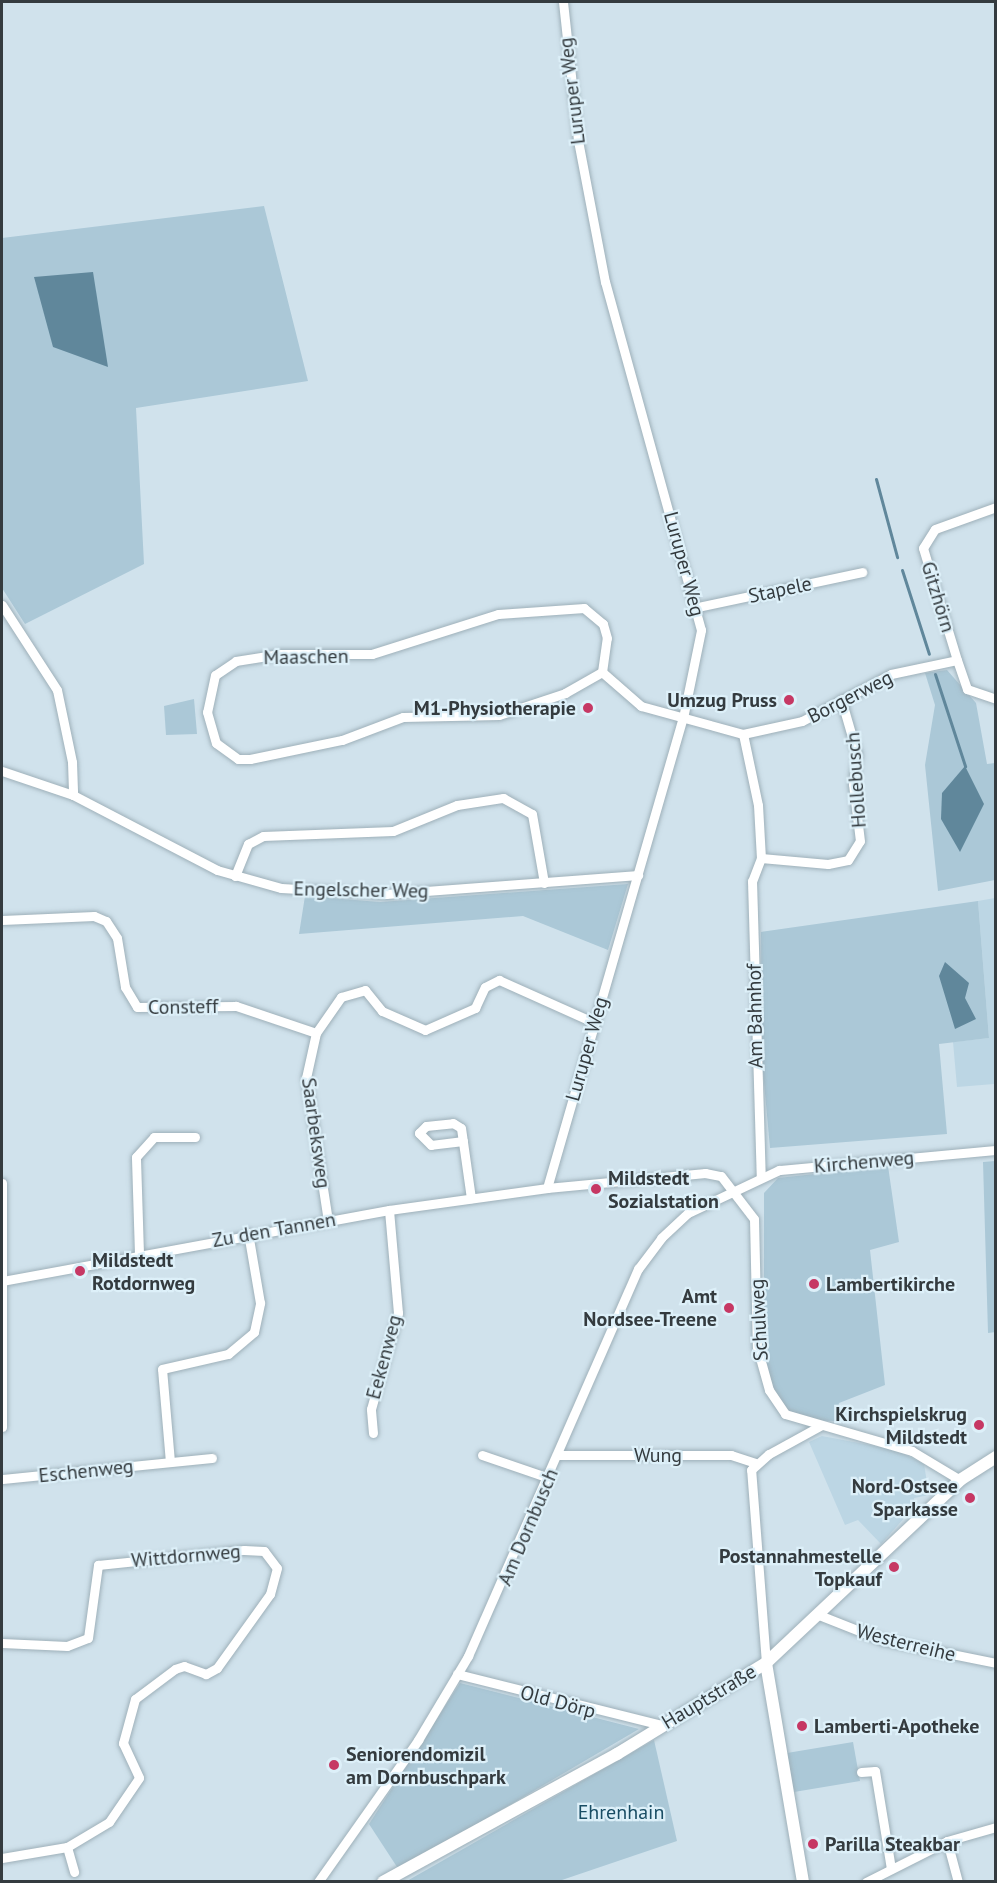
<!DOCTYPE html>
<html>
<head>
<meta charset="utf-8">
<style>
	body { margin:0 }
	#map { position:relative; width:997px; height:1883px; overflow:hidden; background:#d0e2ec; font-family:"PT Sans",sans-serif }
	div>[style] { position:absolute }
	.built>* { inset:0; background:#bcd6e4 }
	.green>* { inset:0; background:#abc8d7 }
	.water>* { inset:0; background:#60879b }
	.stream>* { height:3px; margin:-1.5px; padding:0 1.5px; transform-origin:1.5px; border-radius:1.5px; background:#60879b }
	.roads { filter:drop-shadow(0 0 2px #9eb0b9) drop-shadow(0 0 2px #9eb0b9) }
	.minor>* { height:9px; margin:-4.5px; padding:0 4.5px; transform-origin:4.5px; border-radius:4.5px; background:#fff }
	.tertiary>* { height:12px; margin:-6px; padding:0 6px; transform-origin:6px; border-radius:6px; background:#fff }
	.dots>* { width:16px; height:16px; translate:-50% -50%; box-sizing:border-box; border:3px solid #ddf0f9; border-radius:50% }
	span { translate:-50% -50%; white-space:nowrap; text-align:center; line-height:1.15; -webkit-text-stroke:4.5px #ddf0f9; paint-order:stroke }
	.street-label { font-size:20px; color:#343b3f }
	.poi-label { font-size:20px; color:#343b3f; font-weight:700 }
	.right { translate:-100% -50%; text-align:right }
	.left { translate:0 -50%; text-align:left }
	.park-label { font-size:20px; color:#194d64 }
	.frame { position:absolute; inset:0; border:3px solid #343b3f; pointer-events:none }
</style>
</head>
<body>
<div id="map">
	<div class="built">
		<div style="clip-path:polygon(995px 898px,995px 1102px,994px 1084px,957px 1087px,953px 1042px,989px 1038px,978px 901px)"></div>
		<div style="clip-path:polygon(822px 1436px,896px 1450px,924px 1464px,929px 1495px,914px 1498px,915px 1506px,881px 1544px,858px 1520px,845px 1525px,809px 1442px)"></div>
	</div>
	<div class="green">
		<div style="clip-path:polygon(264px 206px,308px 381px,136px 408px,144px 564px,25px 624px,2px 588px,2px 238px)"></div>
		<div style="clip-path:polygon(947px 670px,976px 703px,987px 764px,995px 763px,995px 880px,938px 891px,925px 765px,935px 705px,925px 673px)"></div>
		<div style="clip-path:polygon(194px 699px,197px 734px,166px 735px,164px 706px)"></div>
		<div style="clip-path:polygon(628px 884px,608px 950px,523px 916px,299px 934px,305px 896px,380px 902px)"></div>
		<div style="clip-path:polygon(978px 901px,989px 1038px,939px 1044px,947px 1134px,770px 1148px,762px 1060px,761px 932px)"></div>
		<div style="clip-path:polygon(995px 1161px,996px 1332px,988px 1333px,983px 1162px)"></div>
		<div style="clip-path:polygon(888px 1166px,899px 1242px,870px 1250px,885px 1385px,839px 1403px,835px 1421px,801px 1420px,783px 1407px,770px 1388px,764px 1362px,764px 1193px,778px 1178px)"></div>
		<div style="clip-path:polygon(460px 1683px,639px 1729px,399px 1870px,369px 1824px)"></div>
		<div style="clip-path:polygon(654px 1740px,677px 1841px,559px 1881px,407px 1881px)"></div>
		<div style="clip-path:polygon(853px 1742px,860px 1781px,794px 1792px,787px 1753px)"></div>
	</div>
	<div class="water">
		<div style="clip-path:polygon(93px 272px,108px 367px,53px 347px,34px 277px)"></div>
		<div style="clip-path:polygon(965px 766px,984px 804px,960px 852px,941px 819px,942px 793px)"></div>
		<div style="clip-path:polygon(945px 962px,969px 983px,965px 998px,976px 1019px,955px 1029px,939px 976px)"></div>
	</div>
	<div class="stream">
		<div style="left:876px;top:479px;width:81px;rotate:74.9deg"></div>
		<div style="left:902px;top:570px;width:88px;rotate:72.2deg"></div>
		<div style="left:935px;top:674px;width:97px;rotate:71.9deg"></div>
	</div>
	<div class="roads">
		<div class="minor">
			<div style="left:2px;top:605px;width:101px;rotate:57.1deg"></div>
			<div style="left:57px;top:690px;width:74px;rotate:78.2deg"></div>
			<div style="left:72px;top:762px;width:33px;rotate:88deg"></div>
			<div style="left:698px;top:607px;width:168px;rotate:-12deg"></div>
			<div style="left:957px;top:660px;width:117px;rotate:-106.9deg"></div>
			<div style="left:923px;top:548px;width:22px;rotate:-58deg"></div>
			<div style="left:935px;top:529px;width:65px;rotate:-19.8deg"></div>
			<div style="left:602px;top:672px;width:34px;rotate:-82deg"></div>
			<div style="left:607px;top:638px;width:15px;rotate:-106deg"></div>
			<div style="left:603px;top:624px;width:25px;rotate:-140deg"></div>
			<div style="left:584px;top:608px;width:86px;rotate:176deg"></div>
			<div style="left:498px;top:614px;width:132px;rotate:162.4deg"></div>
			<div style="left:372px;top:654px;width:92px;rotate:180deg"></div>
			<div style="left:280px;top:654px;width:45px;rotate:171deg"></div>
			<div style="left:236px;top:661px;width:25px;rotate:146deg"></div>
			<div style="left:215px;top:675px;width:38px;rotate:102deg"></div>
			<div style="left:207px;top:712px;width:32px;rotate:74deg"></div>
			<div style="left:216px;top:743px;width:27px;rotate:36deg"></div>
			<div style="left:238px;top:759px;width:12px"></div>
			<div style="left:250px;top:759px;width:94px;rotate:-11.7deg"></div>
			<div style="left:342px;top:740px;width:65px;rotate:-20.7deg"></div>
			<div style="left:403px;top:717px;width:96px;rotate:-1.2deg"></div>
			<div style="left:499px;top:715px;width:70px;rotate:-18.4deg"></div>
			<div style="left:565px;top:693px;width:43px;rotate:-29.6deg"></div>
			<div style="left:602px;top:672px;width:52px;rotate:41.1deg"></div>
			<div style="left:641px;top:706px;width:106px;rotate:15.4deg"></div>
			<div style="left:743px;top:734px;width:60px;rotate:-12.4deg"></div>
			<div style="left:802px;top:721px;width:101px;rotate:-27.8deg"></div>
			<div style="left:891px;top:674px;width:67px;rotate:-12deg"></div>
			<div style="left:957px;top:660px;width:31px;rotate:71deg"></div>
			<div style="left:967px;top:689px;width:31px;rotate:19deg"></div>
			<div style="left:743px;top:734px;width:73px;rotate:78.1deg"></div>
			<div style="left:758px;top:805px;width:53px;rotate:86.8deg"></div>
			<div style="left:761px;top:858px;width:67px;rotate:5.1deg"></div>
			<div style="left:828px;top:864px;width:20px;rotate:-11deg"></div>
			<div style="left:848px;top:860px;width:22px;rotate:-58deg"></div>
			<div style="left:860px;top:841px;width:57px;rotate:-97deg"></div>
			<div style="left:853px;top:784px;width:30px;rotate:-82deg"></div>
			<div style="left:857px;top:754px;width:57px;rotate:-106.2deg"></div>
			<div style="left:2px;top:771px;width:75px;rotate:18.7deg"></div>
			<div style="left:73px;top:795px;width:162px;rotate:27.5deg"></div>
			<div style="left:217px;top:870px;width:66px;rotate:15.7deg"></div>
			<div style="left:281px;top:888px;width:105px;rotate:3.3deg"></div>
			<div style="left:386px;top:894px;width:253px;rotate:-4.3deg"></div>
			<div style="left:761px;top:858px;width:25px;rotate:111deg"></div>
			<div style="left:752px;top:881px;width:295px;rotate:88.3deg"></div>
			<div style="left:235px;top:876px;width:35px;rotate:-68deg"></div>
			<div style="left:248px;top:844px;width:17px;rotate:-28deg"></div>
			<div style="left:263px;top:836px;width:130px;rotate:-2.2deg"></div>
			<div style="left:393px;top:831px;width:69px;rotate:-22.1deg"></div>
			<div style="left:457px;top:805px;width:47px;rotate:-8.7deg"></div>
			<div style="left:503px;top:798px;width:33px;rotate:29deg"></div>
			<div style="left:532px;top:814px;width:70px;rotate:80.1deg"></div>
			<div style="left:2px;top:920px;width:92px;rotate:-2.5deg"></div>
			<div style="left:94px;top:916px;width:13px;rotate:23deg"></div>
			<div style="left:106px;top:921px;width:20px;rotate:57deg"></div>
			<div style="left:117px;top:938px;width:50px;rotate:80.7deg"></div>
			<div style="left:125px;top:987px;width:23px;rotate:59deg"></div>
			<div style="left:137px;top:1007px;width:99px;rotate:-0.6deg"></div>
			<div style="left:236px;top:1006px;width:84px;rotate:18.6deg"></div>
			<div style="left:463px;top:1141px;width:32px;rotate:173deg"></div>
			<div style="left:431px;top:1145px;width:17px;rotate:-135deg"></div>
			<div style="left:419px;top:1133px;width:10px;rotate:-45deg"></div>
			<div style="left:426px;top:1126px;width:27px;rotate:-6deg"></div>
			<div style="left:453px;top:1123px;width:9px;rotate:32deg"></div>
			<div style="left:461px;top:1128px;width:71px;rotate:81.9deg"></div>
			<div style="left:2px;top:1183px;width:244px;rotate:90deg"></div>
			<div style="left:547px;top:1188px;width:489px;rotate:-73.9deg"></div>
			<div style="left:683px;top:718px;width:90px;rotate:-78.4deg"></div>
			<div style="left:701px;top:630px;width:361px;rotate:-105.4deg"></div>
			<div style="left:605px;top:282px;width:145px;rotate:-100.8deg"></div>
			<div style="left:578px;top:140px;width:139px;rotate:-96.2deg"></div>
			<div style="left:328px;top:1221px;width:145px;rotate:-98.7deg"></div>
			<div style="left:306px;top:1078px;width:46px;rotate:-77.5deg"></div>
			<div style="left:316px;top:1033px;width:44px;rotate:-55.2deg"></div>
			<div style="left:341px;top:997px;width:25px;rotate:-16deg"></div>
			<div style="left:365px;top:990px;width:27px;rotate:51deg"></div>
			<div style="left:382px;top:1011px;width:47px;rotate:23.8deg"></div>
			<div style="left:425px;top:1030px;width:55px;rotate:-23.7deg"></div>
			<div style="left:475px;top:1008px;width:23px;rotate:-65deg"></div>
			<div style="left:485px;top:987px;width:16px;rotate:-27deg"></div>
			<div style="left:499px;top:980px;width:105px;rotate:24.1deg"></div>
			<div style="left:139px;top:1254px;width:97px;rotate:-91.8deg"></div>
			<div style="left:136px;top:1157px;width:27px;rotate:-48deg"></div>
			<div style="left:154px;top:1137px;width:41px"></div>
			<div style="left:2px;top:1281px;width:393px;rotate:-10.4deg"></div>
			<div style="left:389px;top:1210px;width:160px;rotate:-7.9deg"></div>
			<div style="left:547px;top:1188px;width:159px;rotate:-5.4deg"></div>
			<div style="left:705px;top:1173px;width:16px;rotate:11deg"></div>
			<div style="left:721px;top:1176px;width:54px;rotate:52.5deg"></div>
			<div style="left:754px;top:1219px;width:128px;rotate:88.7deg"></div>
			<div style="left:757px;top:1347px;width:45px;rotate:74.4deg"></div>
			<div style="left:769px;top:1390px;width:29px;rotate:56deg"></div>
			<div style="left:785px;top:1414px;width:132px;rotate:16.2deg"></div>
			<div style="left:912px;top:1451px;width:56px;rotate:31.1deg"></div>
			<div style="left:373px;top:1433px;width:24px;rotate:-95deg"></div>
			<div style="left:371px;top:1409px;width:100px;rotate:-74.3deg"></div>
			<div style="left:398px;top:1313px;width:103px;rotate:-95deg"></div>
			<div style="left:482px;top:1455px;width:71px;rotate:18.9deg"></div>
			<div style="left:559px;top:1455px;width:172px"></div>
			<div style="left:731px;top:1455px;width:25px;rotate:18deg"></div>
			<div style="left:170px;top:1462px;width:93px;rotate:-94.9deg"></div>
			<div style="left:162px;top:1369px;width:68px;rotate:-12.8deg"></div>
			<div style="left:228px;top:1354px;width:34px;rotate:-40deg"></div>
			<div style="left:254px;top:1332px;width:30px;rotate:-78deg"></div>
			<div style="left:260px;top:1303px;width:71px;rotate:-99.7deg"></div>
			<div style="left:2px;top:1479px;width:211px;rotate:-5.7deg"></div>
			<div style="left:819px;top:1615px;width:68px;rotate:21.6deg"></div>
			<div style="left:882px;top:1640px;width:116px;rotate:11.4deg"></div>
			<div style="left:2px;top:1643px;width:65px;rotate:2.6deg"></div>
			<div style="left:67px;top:1646px;width:22px;rotate:-21deg"></div>
			<div style="left:88px;top:1638px;width:74px;rotate:-82.2deg"></div>
			<div style="left:98px;top:1565px;width:147px;rotate:-5.9deg"></div>
			<div style="left:244px;top:1550px;width:20px;rotate:3deg"></div>
			<div style="left:264px;top:1551px;width:21px;rotate:53deg"></div>
			<div style="left:277px;top:1568px;width:27px;rotate:105deg"></div>
			<div style="left:270px;top:1594px;width:91px;rotate:125.6deg"></div>
			<div style="left:217px;top:1668px;width:13px;rotate:151deg"></div>
			<div style="left:206px;top:1674px;width:23px;rotate:-160deg"></div>
			<div style="left:184px;top:1666px;width:9px;rotate:162deg"></div>
			<div style="left:175px;top:1669px;width:50px;rotate:143.1deg"></div>
			<div style="left:135px;top:1699px;width:46px;rotate:105.3deg"></div>
			<div style="left:123px;top:1743px;width:38px;rotate:65deg"></div>
			<div style="left:139px;top:1778px;width:53px;rotate:124.3deg"></div>
			<div style="left:109px;top:1822px;width:49px;rotate:149.2deg"></div>
			<div style="left:67px;top:1847px;width:66px;rotate:170.4deg"></div>
			<div style="left:766px;top:1663px;width:194px;rotate:-94.4deg"></div>
			<div style="left:751px;top:1470px;width:24px;rotate:-42deg"></div>
			<div style="left:769px;top:1454px;width:58px;rotate:-28.8deg"></div>
			<div style="left:457px;top:1674px;width:210px;rotate:14deg"></div>
			<div style="left:861px;top:1772px;width:14px;rotate:-4deg"></div>
			<div style="left:875px;top:1771px;width:99px;rotate:80.7deg"></div>
			<div style="left:947px;top:1841px;width:42px;rotate:75deg"></div>
			<div style="left:67px;top:1847px;width:26px;rotate:74deg"></div>
			<div style="left:318px;top:1882px;width:174px;rotate:-54.8deg"></div>
			<div style="left:418px;top:1740px;width:98px;rotate:-59.2deg"></div>
			<div style="left:468px;top:1656px;width:423px;rotate:-66.3deg"></div>
			<div style="left:638px;top:1269px;width:39px;rotate:-53deg"></div>
			<div style="left:661px;top:1238px;width:37px;rotate:-43deg"></div>
			<div style="left:688px;top:1213px;width:101px;rotate:-25.3deg"></div>
			<div style="left:779px;top:1170px;width:218px;rotate:-5.3deg"></div>
			<div style="left:866px;top:1882px;width:91px;rotate:-26.8deg"></div>
			<div style="left:947px;top:1841px;width:51px;rotate:-15.9deg"></div>
		</div>
		<div class="tertiary">
			<div style="left:766px;top:1663px;width:222px;rotate:80.4deg"></div>
			<div style="left:383px;top:1882px;width:267px;rotate:-28.7deg"></div>
			<div style="left:617px;top:1754px;width:175px;rotate:-31.4deg"></div>
			<div style="left:766px;top:1663px;width:267px;rotate:-43.3deg"></div>
			<div style="left:960px;top:1480px;width:43px;rotate:-32.6deg"></div>
		</div>
	</div>
	<div class="dots">
		<div style="left:789px;top:700px;background:#c63864"></div>
		<div style="left:588px;top:708px;background:#c63864"></div>
		<div style="left:596px;top:1189px;background:#c63864"></div>
		<div style="left:80px;top:1271px;background:#c63864"></div>
		<div style="left:814px;top:1284px;background:#c63864"></div>
		<div style="left:729px;top:1308px;background:#c63864"></div>
		<div style="left:979px;top:1425px;background:#c63864"></div>
		<div style="left:970px;top:1498px;background:#c63864"></div>
		<div style="left:894px;top:1567px;background:#c63864"></div>
		<div style="left:802px;top:1726px;background:#c63864"></div>
		<div style="left:334px;top:1765px;background:#c63864"></div>
		<div style="left:813px;top:1844px;background:#c63864"></div>
	</div>
	<div class="street-label">
		<span style="left:572px;top:91px;rotate:-97deg">Luruper Weg</span>
		<span style="left:684px;top:564px;rotate:75deg">Luruper Weg</span>
		<span style="left:780px;top:590px;rotate:-12deg">Stapele</span>
		<span style="left:938px;top:597px;rotate:73deg">Gitzhörn</span>
		<span style="left:306px;top:657px;rotate:-1deg">Maaschen</span>
		<span style="left:850px;top:697px;rotate:-27deg">Borgerweg</span>
		<span style="left:856px;top:780px;rotate:-94deg">Hollebusch</span>
		<span style="left:361px;top:890px;rotate:1deg">Engelscher Weg</span>
		<span style="left:183px;top:1007px;rotate:-1deg">Consteff</span>
		<span style="left:755px;top:1016px;rotate:-91deg">Am Bahnhof</span>
		<span style="left:587px;top:1049px;rotate:-74deg">Luruper Weg</span>
		<span style="left:316px;top:1133px;rotate:82deg">Saarbeksweg</span>
		<span style="left:864px;top:1162px;rotate:-5deg">Kirchenweg</span>
		<span style="left:274px;top:1230px;rotate:-10deg">Zu den Tannen</span>
		<span style="left:759px;top:1320px;rotate:-93deg">Schulweg</span>
		<span style="left:384px;top:1357px;rotate:-75deg">Eekenweg</span>
		<span style="left:658px;top:1455px">Wung</span>
		<span style="left:86px;top:1471px;rotate:-6deg">Eschenweg</span>
		<span style="left:528px;top:1527px;rotate:-67deg">Am Dornbusch</span>
		<span style="left:186px;top:1556px;rotate:-5deg">Wittdornweg</span>
		<span style="left:906px;top:1643px;rotate:14deg">Westerreihe</span>
		<span style="left:709px;top:1697px;rotate:-31deg">Hauptstraße</span>
		<span style="left:558px;top:1702px;rotate:15deg">Old Dörp</span>
	</div>
	<div class="poi-label">
		<span class="right" style="left:777px;top:700px">Umzug Pruss</span>
		<span class="right" style="left:576px;top:708px">M1-Physiotherapie</span>
		<span class="left" style="left:608px;top:1190px">Mildstedt<br>Sozialstation</span>
		<span class="left" style="left:92px;top:1272px">Mildstedt<br>Rotdornweg</span>
		<span class="left" style="left:826px;top:1284px">Lambertikirche</span>
		<span class="right" style="left:717px;top:1308px">Amt<br>Nordsee-Treene</span>
		<span class="right" style="left:967px;top:1426px">Kirchspielskrug<br>Mildstedt</span>
		<span class="right" style="left:958px;top:1498px">Nord-Ostsee<br>Sparkasse</span>
		<span class="right" style="left:882px;top:1568px">Postannahmestelle<br>Topkauf</span>
		<span class="left" style="left:814px;top:1726px">Lamberti-Apotheke</span>
		<span class="left" style="left:346px;top:1766px">Seniorendomizil<br>am Dornbuschpark</span>
		<span class="left" style="left:825px;top:1844px">Parilla Steakbar</span>
	</div>
	<div class="park-label">
		<span style="left:621px;top:1812px">Ehrenhain</span>
	</div>
	<div class="frame"></div>
</div>
</body>
</html>
